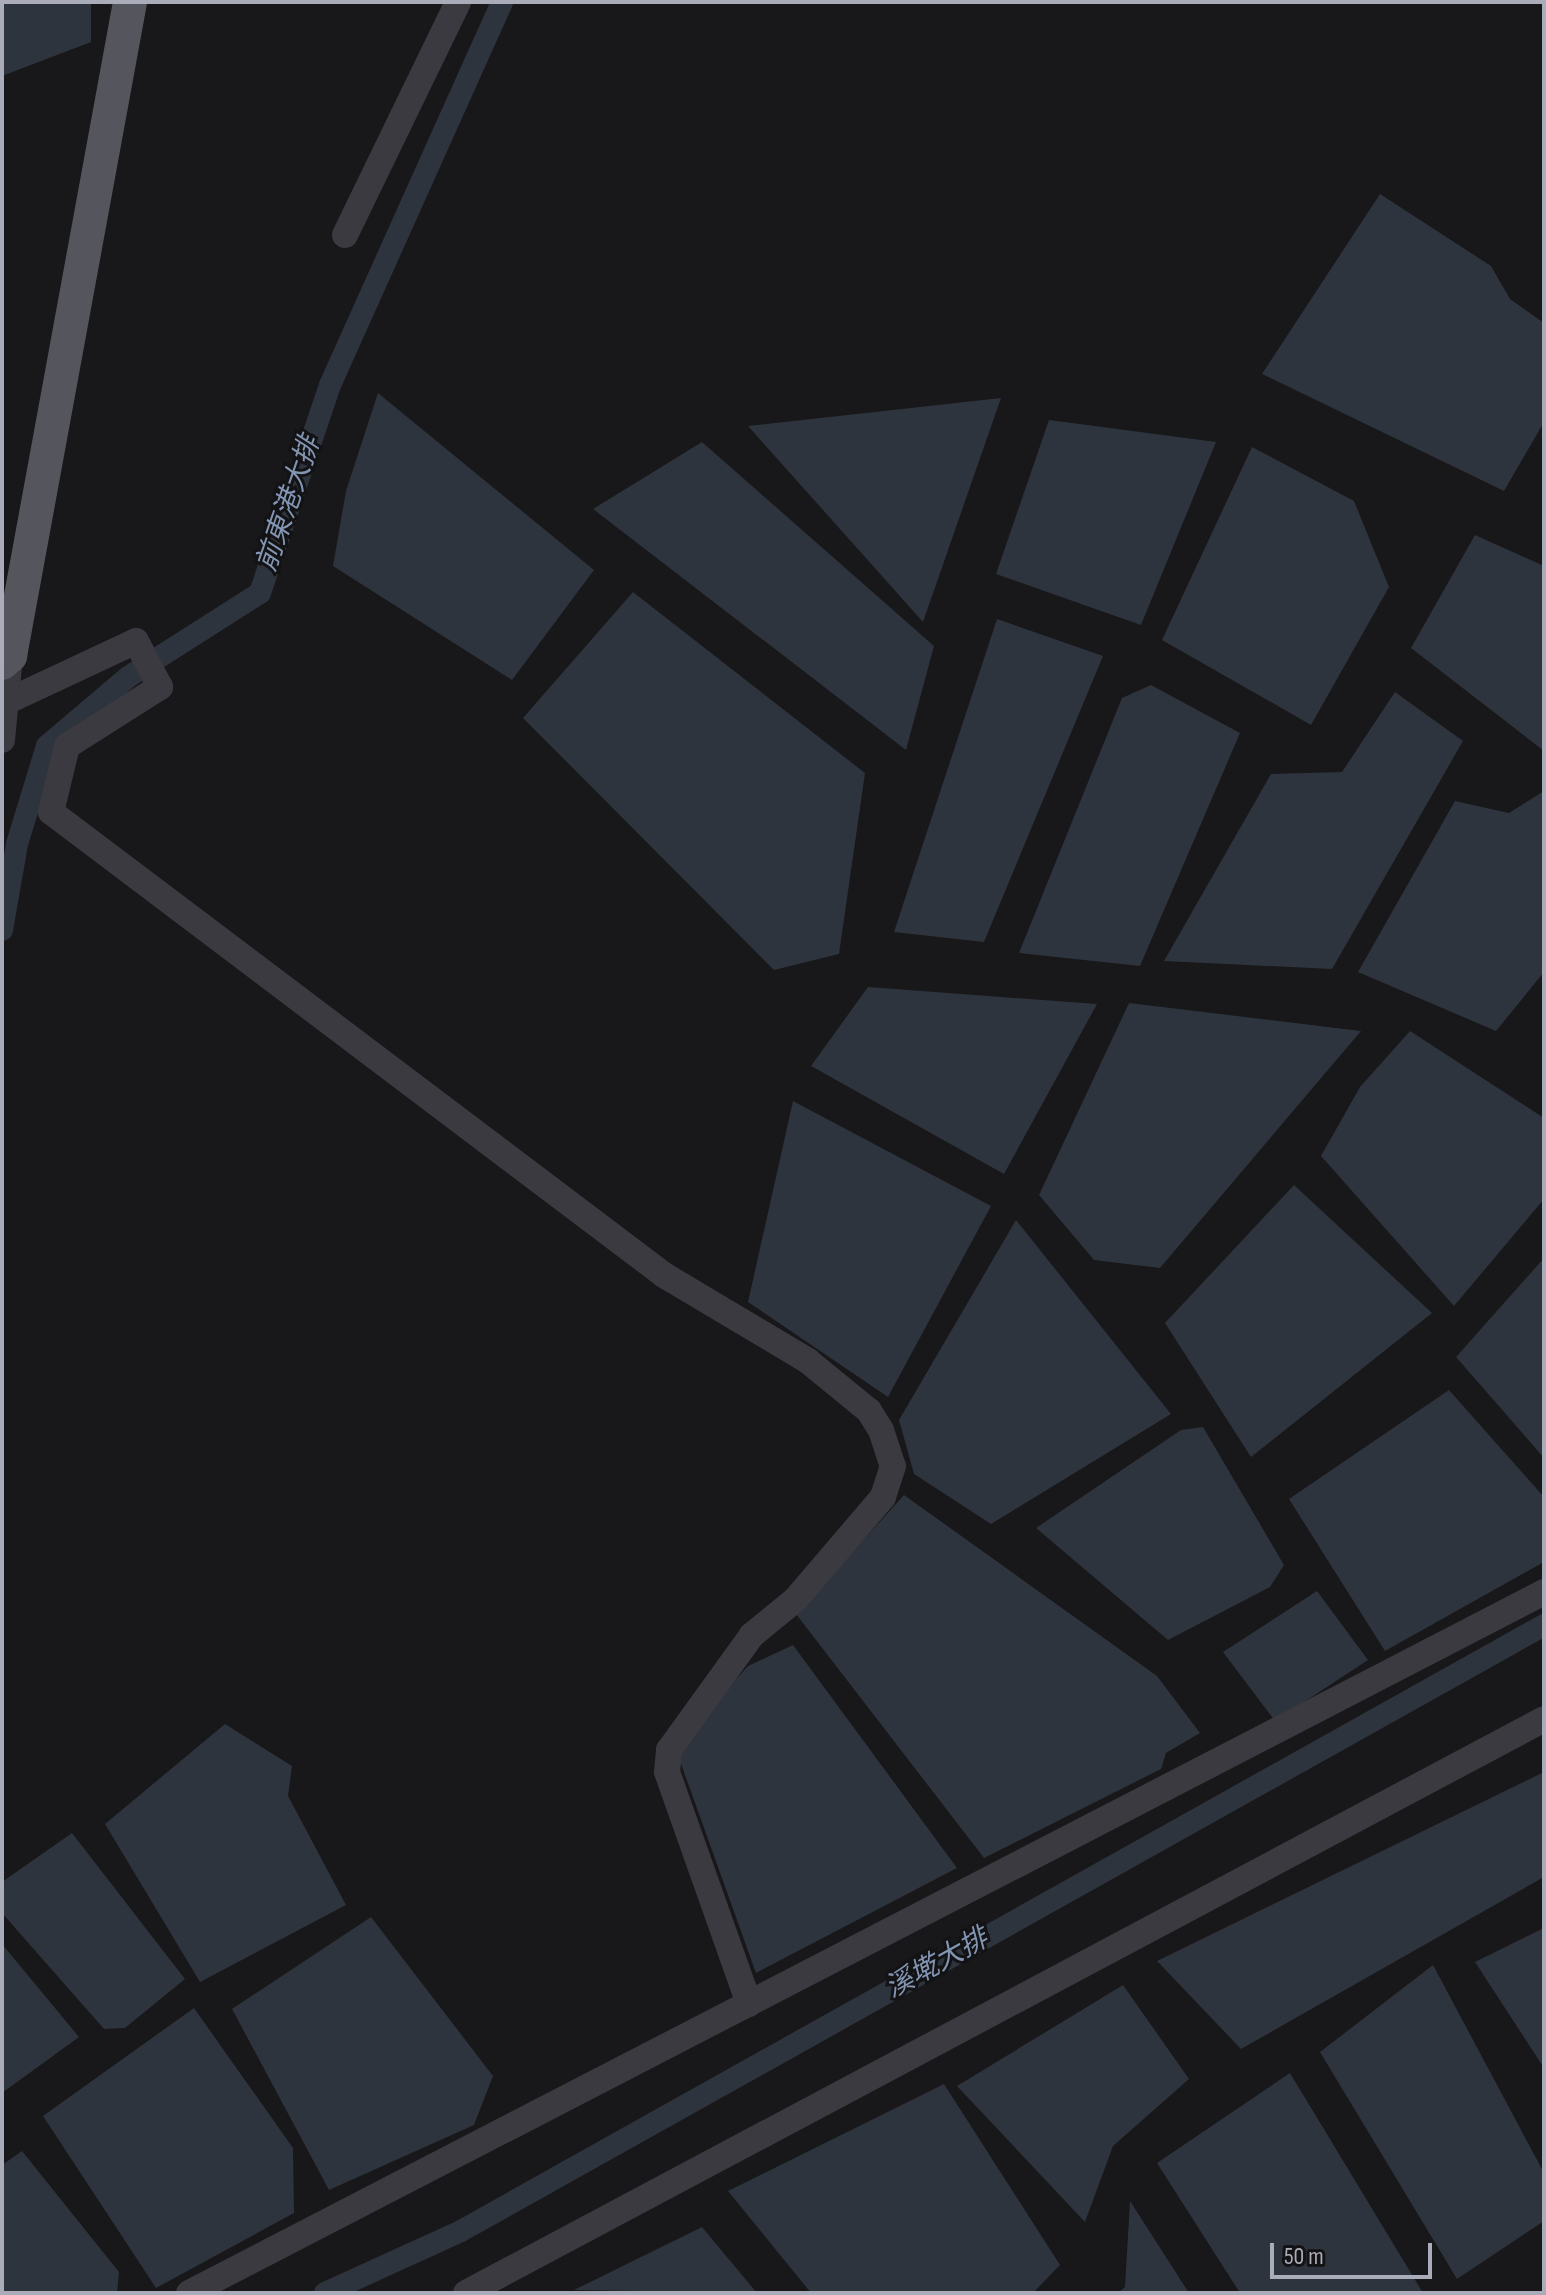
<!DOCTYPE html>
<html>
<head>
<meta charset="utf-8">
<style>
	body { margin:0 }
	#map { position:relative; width:1546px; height:2295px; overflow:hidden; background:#181719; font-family:"Sofia Sans Condensed","Noto Sans TC",sans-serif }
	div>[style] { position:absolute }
	.water>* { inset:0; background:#2e343d }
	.canal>* { height:22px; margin:-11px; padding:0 11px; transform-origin:11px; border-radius:11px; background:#2e343d }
	.minor>* { height:26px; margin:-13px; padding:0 13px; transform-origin:13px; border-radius:13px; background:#3a3a40 }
	.major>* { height:34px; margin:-17px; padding:0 17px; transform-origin:17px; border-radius:17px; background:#54555d }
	span { translate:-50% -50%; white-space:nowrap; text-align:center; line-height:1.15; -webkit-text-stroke:6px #131214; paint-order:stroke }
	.water-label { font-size:28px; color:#8295b2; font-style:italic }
	.frame { position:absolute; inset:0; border:4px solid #aaacb9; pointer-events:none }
	.scale { position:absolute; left:1270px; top:2243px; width:162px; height:36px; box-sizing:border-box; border:4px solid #aaacb9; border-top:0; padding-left:10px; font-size:24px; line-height:28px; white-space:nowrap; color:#aaacb9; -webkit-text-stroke:6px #131214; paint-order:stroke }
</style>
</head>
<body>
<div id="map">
	<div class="water">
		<div style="clip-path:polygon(2px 2px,91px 2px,91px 42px,2px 76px)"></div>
		<div style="clip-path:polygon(1380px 194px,1491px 266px,1510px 299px,1544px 323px,1544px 422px,1504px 491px,1262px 374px)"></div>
		<div style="clip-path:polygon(378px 393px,594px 570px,512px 680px,333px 566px,346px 491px)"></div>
		<div style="clip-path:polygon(1001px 398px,923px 622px,748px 426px)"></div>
		<div style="clip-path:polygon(1049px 420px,1216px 442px,1141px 625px,996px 574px)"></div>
		<div style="clip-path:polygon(702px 442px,934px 646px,906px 750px,593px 509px)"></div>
		<div style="clip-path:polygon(1252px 447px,1354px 501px,1389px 587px,1311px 725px,1162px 640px)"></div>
		<div style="clip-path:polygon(1475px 535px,1544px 566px,1544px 751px,1411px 648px)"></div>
		<div style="clip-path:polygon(633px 592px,865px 773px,839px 954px,774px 970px,523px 718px)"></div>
		<div style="clip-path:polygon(997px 619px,1103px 656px,984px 942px,894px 932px)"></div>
		<div style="clip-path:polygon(1151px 685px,1240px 733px,1140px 966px,1019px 953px,1122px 698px)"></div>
		<div style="clip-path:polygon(1395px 692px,1463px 741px,1332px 969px,1164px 961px,1271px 774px,1342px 772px)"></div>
		<div style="clip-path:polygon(1544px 791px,1544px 972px,1496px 1031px,1358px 972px,1455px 801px,1509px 813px)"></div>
		<div style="clip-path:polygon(868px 987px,1097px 1004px,1004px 1174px,811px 1066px)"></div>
		<div style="clip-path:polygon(1129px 1003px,1361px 1031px,1160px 1268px,1094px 1260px,1039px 1195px)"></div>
		<div style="clip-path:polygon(1410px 1031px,1544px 1118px,1544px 1199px,1454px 1306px,1321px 1156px,1360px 1087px)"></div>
		<div style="clip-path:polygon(793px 1101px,991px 1206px,888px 1397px,748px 1302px)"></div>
		<div style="clip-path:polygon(1294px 1185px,1432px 1313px,1251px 1457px,1165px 1323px)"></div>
		<div style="clip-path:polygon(1016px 1220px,1171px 1414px,991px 1524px,914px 1474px,899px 1420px)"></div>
		<div style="clip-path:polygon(1544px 1258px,1544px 1458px,1456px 1357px)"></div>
		<div style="clip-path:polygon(1449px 1390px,1544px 1497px,1544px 1562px,1385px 1651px,1289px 1499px)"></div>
		<div style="clip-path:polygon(1203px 1427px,1284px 1565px,1270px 1587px,1168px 1640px,1036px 1528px,1181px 1430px)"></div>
		<div style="clip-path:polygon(904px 1495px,1157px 1676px,1200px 1733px,1166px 1753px,1161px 1769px,984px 1858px,796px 1614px)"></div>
		<div style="clip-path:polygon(1317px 1591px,1368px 1660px,1275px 1721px,1223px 1652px)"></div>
		<div style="clip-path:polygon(793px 1645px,957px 1868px,756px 1973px,675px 1747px,748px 1666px)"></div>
		<div style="clip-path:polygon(225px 1724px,292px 1766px,288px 1796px,346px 1905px,200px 1982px,105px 1824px)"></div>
		<div style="clip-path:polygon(1544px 1772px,1544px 1877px,1241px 2049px,1157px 1961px)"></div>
		<div style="clip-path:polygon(72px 1833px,185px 1979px,125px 2028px,104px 2029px,2px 1913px,2px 1882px)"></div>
		<div style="clip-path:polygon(371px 1917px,493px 2076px,474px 2125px,329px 2190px,232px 2009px)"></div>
		<div style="clip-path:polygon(1544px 1928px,1544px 2068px,1475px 1962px)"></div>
		<div style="clip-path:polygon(2px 1944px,79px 2037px,2px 2093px)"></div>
		<div style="clip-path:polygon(1433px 1965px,1544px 2173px,1544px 2221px,1457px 2279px,1320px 2052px)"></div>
		<div style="clip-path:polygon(1123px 1985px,1189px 2079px,1113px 2146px,1085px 2222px,957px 2086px)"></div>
		<div style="clip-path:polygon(194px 2008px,293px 2148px,294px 2213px,156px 2288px,43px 2116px)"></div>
		<div style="clip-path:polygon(1290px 2073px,1423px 2293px,1240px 2293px,1157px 2163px)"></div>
		<div style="clip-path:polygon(944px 2084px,1060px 2265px,1033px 2293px,811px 2293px,728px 2191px)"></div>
		<div style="clip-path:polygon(22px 2151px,119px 2272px,117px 2293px,2px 2293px,2px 2165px)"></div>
		<div style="clip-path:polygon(1130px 2201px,1189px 2293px,1118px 2293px,1125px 2287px)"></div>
		<div style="clip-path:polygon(702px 2227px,757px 2293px,574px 2290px)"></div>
	</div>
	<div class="canal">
		<div style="left:2px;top:930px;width:87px;rotate:-80.1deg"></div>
		<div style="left:17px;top:844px;width:102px;rotate:-73deg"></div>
		<div style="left:47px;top:746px;width:106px;rotate:-40.4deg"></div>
		<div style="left:128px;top:677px;width:156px;rotate:-32.5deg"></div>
		<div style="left:260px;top:593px;width:219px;rotate:-71.4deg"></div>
		<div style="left:330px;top:385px;width:420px;rotate:-65.8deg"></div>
		<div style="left:325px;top:2293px;width:149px;rotate:-24.5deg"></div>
		<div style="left:461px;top:2231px;width:1241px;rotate:-29.23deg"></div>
	</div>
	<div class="minor">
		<div style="left:345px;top:235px;width:259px;rotate:-64.1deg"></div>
		<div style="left:8px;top:701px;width:141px;rotate:-25.1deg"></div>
		<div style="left:136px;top:641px;width:52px;rotate:62.4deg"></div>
		<div style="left:160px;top:687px;width:110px;rotate:147.6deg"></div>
		<div style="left:67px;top:746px;width:68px;rotate:103.6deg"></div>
		<div style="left:51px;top:812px;width:768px;rotate:37.06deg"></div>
		<div style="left:664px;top:1275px;width:168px;rotate:30.8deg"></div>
		<div style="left:808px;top:1361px;width:79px;rotate:39.3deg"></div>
		<div style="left:869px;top:1411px;width:22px;rotate:58deg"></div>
		<div style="left:881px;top:1430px;width:38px;rotate:72deg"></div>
		<div style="left:893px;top:1466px;width:33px;rotate:108deg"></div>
		<div style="left:883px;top:1497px;width:134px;rotate:130.5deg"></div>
		<div style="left:796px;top:1599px;width:57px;rotate:140.7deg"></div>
		<div style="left:752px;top:1635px;width:142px;rotate:125.8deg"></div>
		<div style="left:669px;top:1750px;width:22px;rotate:95deg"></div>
		<div style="left:667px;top:1772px;width:246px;rotate:70.5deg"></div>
		<div style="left:2px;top:740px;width:84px;rotate:-84.6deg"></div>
		<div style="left:189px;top:2293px;width:1526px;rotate:-27.35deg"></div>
		<div style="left:466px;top:2293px;width:1221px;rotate:-28.03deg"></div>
	</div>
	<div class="major">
		<div style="left:2px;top:663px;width:11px;rotate:-41deg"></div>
		<div style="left:10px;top:656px;width:665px;rotate:-79.6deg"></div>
	</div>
	<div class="water-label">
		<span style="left:289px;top:504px;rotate:-71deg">前東港大排</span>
		<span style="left:937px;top:1964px;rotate:-29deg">溪墘大排</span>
	</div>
	<div class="frame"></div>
	<div class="scale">50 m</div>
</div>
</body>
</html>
